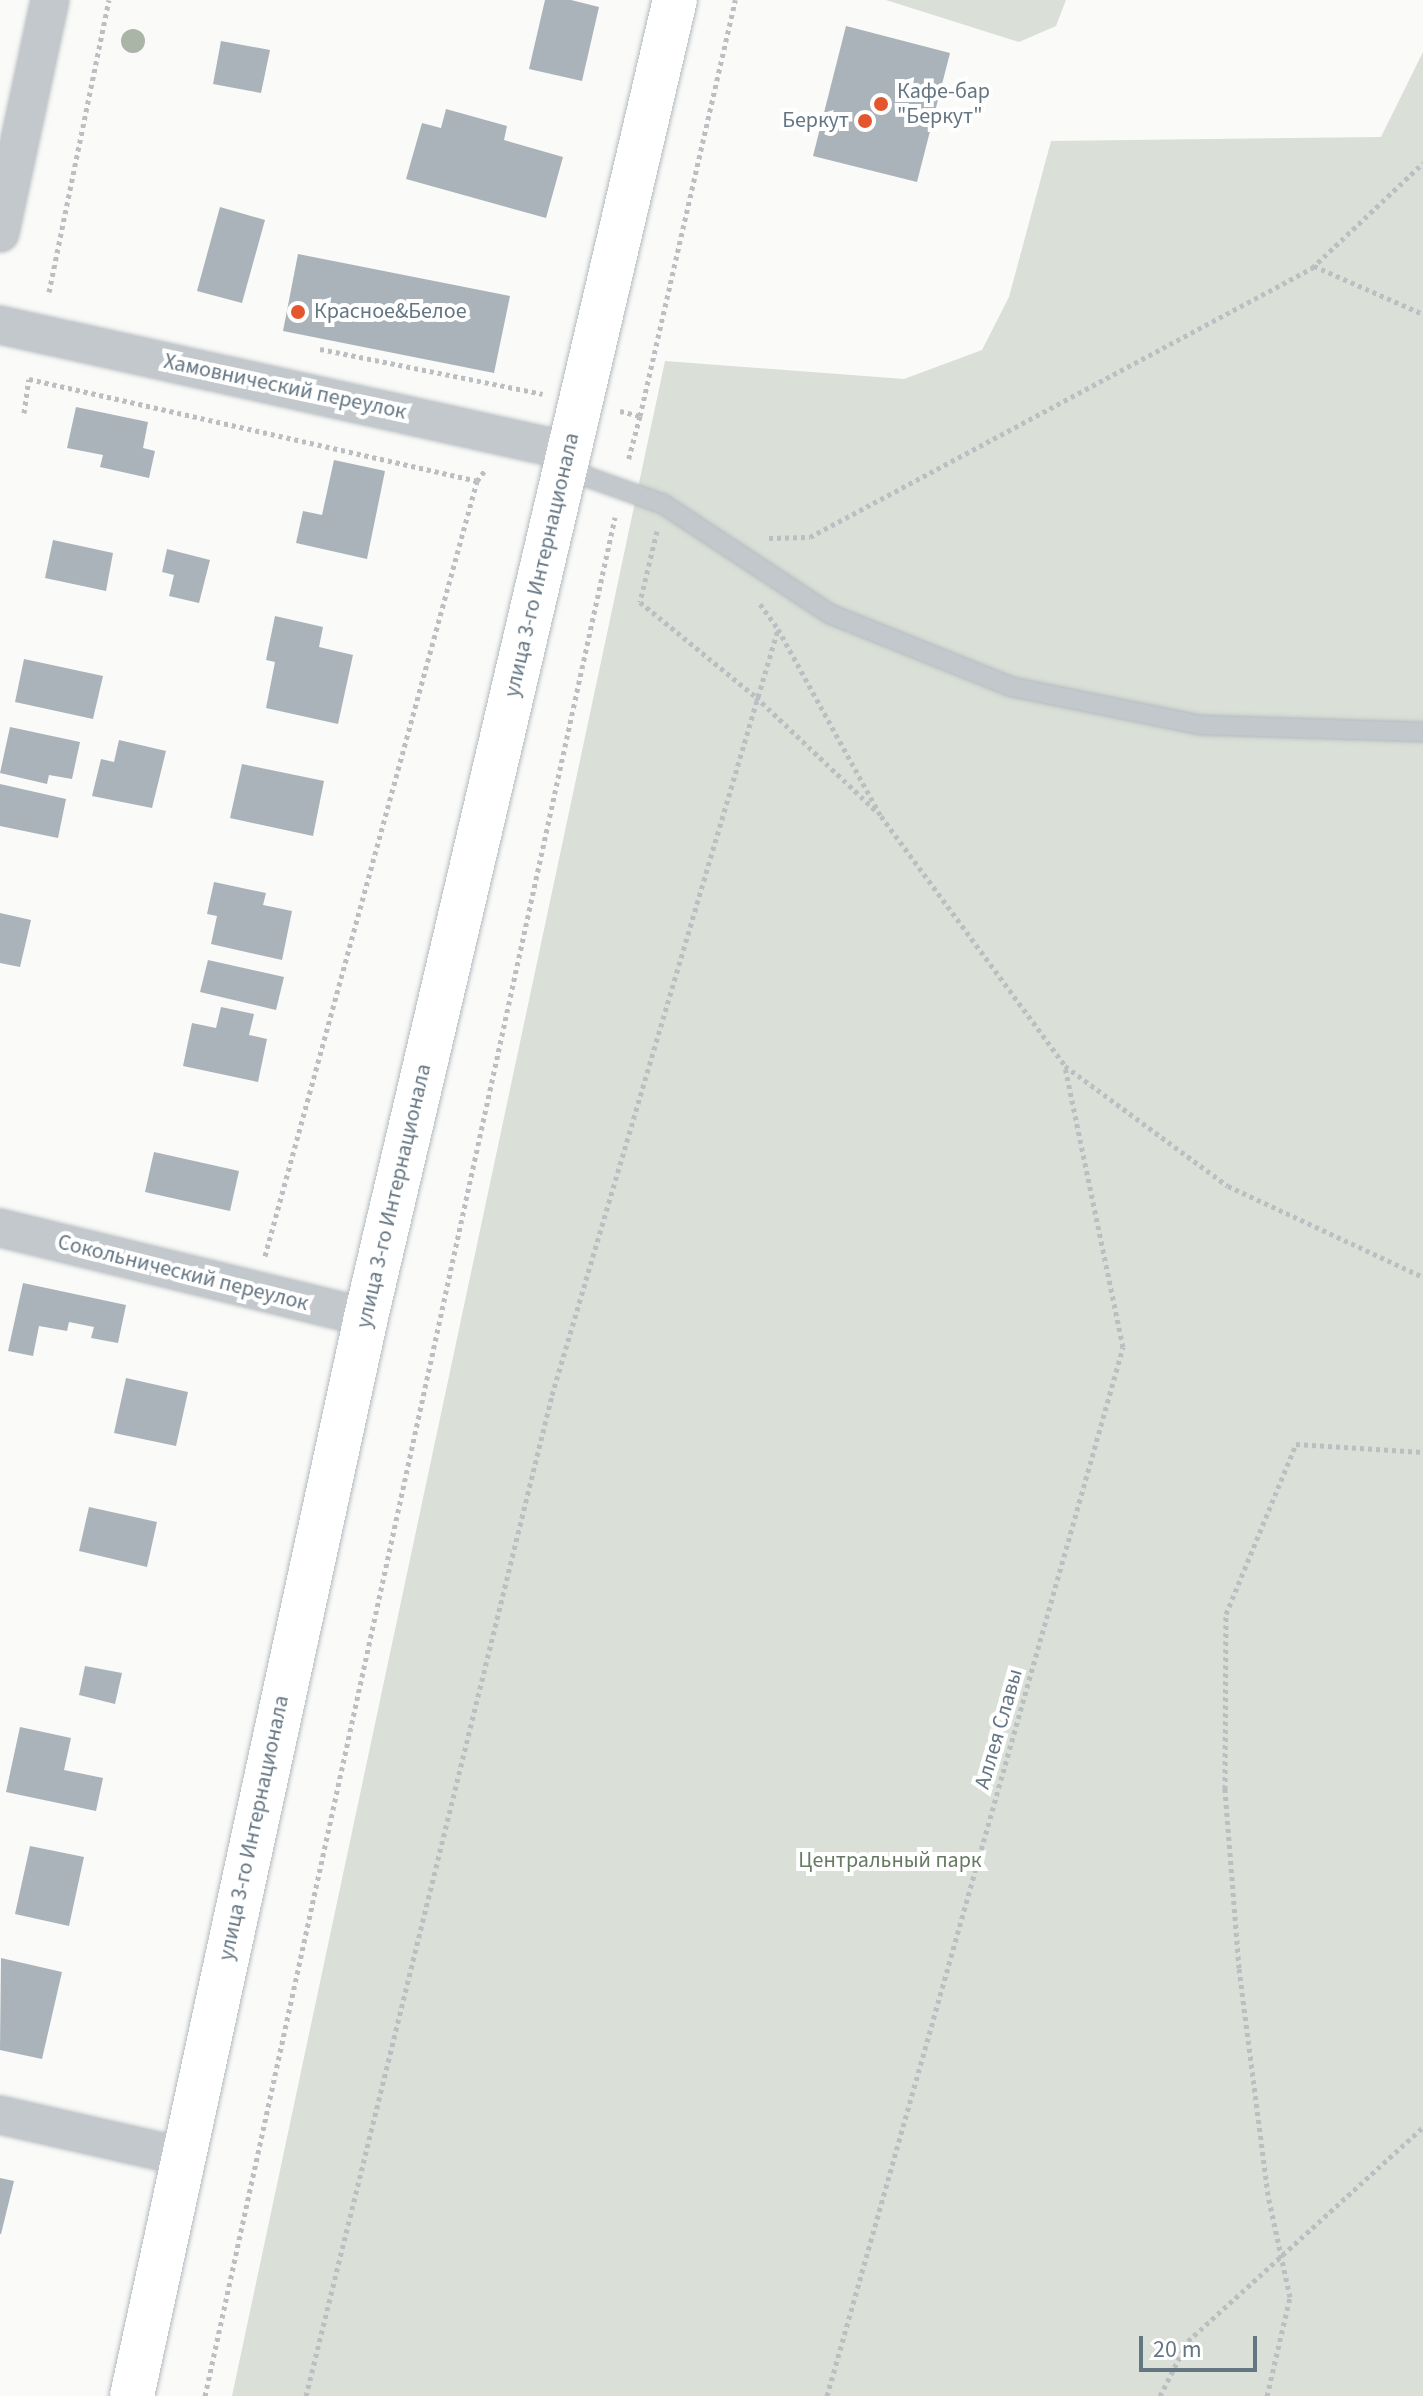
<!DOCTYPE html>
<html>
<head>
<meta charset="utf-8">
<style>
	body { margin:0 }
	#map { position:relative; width:1423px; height:2396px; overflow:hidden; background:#fafaf8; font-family:"Source Sans 3",sans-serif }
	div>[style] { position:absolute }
	.green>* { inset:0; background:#dadfd7 }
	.building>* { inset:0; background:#aab3b9 }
	.path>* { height:5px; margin-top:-2.5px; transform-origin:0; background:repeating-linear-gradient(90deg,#bbbfc2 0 4px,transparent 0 8px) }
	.roads { filter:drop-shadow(0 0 2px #b3babf) drop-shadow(0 0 2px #b3babf) }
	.lane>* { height:18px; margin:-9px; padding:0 9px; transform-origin:9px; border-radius:9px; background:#c3c8cc }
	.street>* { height:36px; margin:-18px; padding:0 18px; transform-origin:18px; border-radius:18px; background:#c3c8cc }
	.secondary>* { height:44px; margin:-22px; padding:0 22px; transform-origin:22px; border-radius:22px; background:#fff }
	.trees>* { width:24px; height:24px; margin:-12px; border-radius:50%; background:#aab4a7 }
	.dots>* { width:22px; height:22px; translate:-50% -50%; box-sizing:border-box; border:4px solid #fff; border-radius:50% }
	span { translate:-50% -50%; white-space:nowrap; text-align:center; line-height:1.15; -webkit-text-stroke:8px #fff; paint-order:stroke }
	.poi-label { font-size:22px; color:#657683 }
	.left { translate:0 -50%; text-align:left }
	.right { translate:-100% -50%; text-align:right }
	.street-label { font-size:22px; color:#657683 }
	.park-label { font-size:22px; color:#687a64 }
	.scale { position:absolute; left:1139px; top:2336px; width:118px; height:36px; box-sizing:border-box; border:4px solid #657683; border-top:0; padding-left:10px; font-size:24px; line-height:28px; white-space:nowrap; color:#657683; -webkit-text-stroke:6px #fff; paint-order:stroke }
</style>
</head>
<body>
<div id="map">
	<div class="green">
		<div style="clip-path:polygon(886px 0,1066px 0,1056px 26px,1019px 42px)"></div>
		<div style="clip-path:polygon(1423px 52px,1423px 2396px,232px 2396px,665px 361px,904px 379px,982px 350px,1009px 297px,1051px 141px,1381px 137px)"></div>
	</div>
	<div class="building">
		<div style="clip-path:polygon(545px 0,571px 0,599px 7px,582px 81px,529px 69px)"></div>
		<div style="clip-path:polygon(846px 26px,950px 53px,917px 182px,813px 156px)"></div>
		<div style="clip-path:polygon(221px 41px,270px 50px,261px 93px,213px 84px)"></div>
		<div style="clip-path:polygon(446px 109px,507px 126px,504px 140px,563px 157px,546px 218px,406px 179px,422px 123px,441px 128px)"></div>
		<div style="clip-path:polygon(220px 207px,265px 220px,242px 303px,197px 291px)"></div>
		<div style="clip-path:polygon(298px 254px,510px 296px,494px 373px,283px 331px)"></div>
		<div style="clip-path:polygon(76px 407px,148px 422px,143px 448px,155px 451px,149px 478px,100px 467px,103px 455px,67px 448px)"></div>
		<div style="clip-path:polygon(334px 460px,385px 471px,367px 559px,296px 543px,303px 511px,322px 515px)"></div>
		<div style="clip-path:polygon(53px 540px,113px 553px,106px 591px,45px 578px)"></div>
		<div style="clip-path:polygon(167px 549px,210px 560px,199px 603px,169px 596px,174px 575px,162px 572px)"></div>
		<div style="clip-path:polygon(275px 616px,323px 627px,319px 647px,353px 655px,338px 724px,266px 708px,275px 662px,266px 660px)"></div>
		<div style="clip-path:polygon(24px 659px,103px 676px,93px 719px,15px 702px)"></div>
		<div style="clip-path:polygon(10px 727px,80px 742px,72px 779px,49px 775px,47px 784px,0 773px)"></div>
		<div style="clip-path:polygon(119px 740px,166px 751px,152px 808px,92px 796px,101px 759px,114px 762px)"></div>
		<div style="clip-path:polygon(242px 764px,324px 781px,313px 836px,230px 818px)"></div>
		<div style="clip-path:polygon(0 784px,66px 799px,58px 838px,0 826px)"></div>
		<div style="clip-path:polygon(214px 882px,266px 893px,263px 905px,292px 911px,282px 960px,211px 944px,217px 916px,207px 914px)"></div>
		<div style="clip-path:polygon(0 913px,31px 920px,20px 967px,0 963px)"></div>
		<div style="clip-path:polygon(208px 960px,284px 977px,276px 1010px,200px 992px)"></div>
		<div style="clip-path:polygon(221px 1007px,254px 1014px,249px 1035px,267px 1039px,258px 1082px,183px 1066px,192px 1023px,216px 1028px)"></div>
		<div style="clip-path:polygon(154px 1152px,239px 1171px,230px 1211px,145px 1192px)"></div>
		<div style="clip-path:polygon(23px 1283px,126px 1305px,118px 1343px,91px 1338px,94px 1327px,69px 1322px,67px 1331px,39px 1326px,33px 1356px,8px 1351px)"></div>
		<div style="clip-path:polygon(126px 1378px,188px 1392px,176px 1446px,114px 1433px)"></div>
		<div style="clip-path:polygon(89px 1507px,157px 1522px,147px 1567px,79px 1551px)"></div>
		<div style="clip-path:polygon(85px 1666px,122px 1673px,115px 1704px,79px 1695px)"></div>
		<div style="clip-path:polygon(20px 1727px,71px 1738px,64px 1770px,103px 1778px,96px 1811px,6px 1792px)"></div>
		<div style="clip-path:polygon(30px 1846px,84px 1857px,69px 1926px,15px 1914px)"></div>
		<div style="clip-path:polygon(1px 1958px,62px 1972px,42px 2059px,0 2050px)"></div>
		<div style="clip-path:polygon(0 2178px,14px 2181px,1px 2234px,0 2234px)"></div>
	</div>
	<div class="path">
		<div style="left:1314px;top:266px;width:119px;rotate:23.8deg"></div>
		<div style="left:49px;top:292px;width:298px;rotate:-78.4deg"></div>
		<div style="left:320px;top:349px;width:227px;rotate:11.4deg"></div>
		<div style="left:620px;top:411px;width:21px;rotate:14deg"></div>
		<div style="left:640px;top:416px;width:47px;rotate:104.9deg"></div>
		<div style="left:24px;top:413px;width:34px;rotate:-82deg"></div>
		<div style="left:29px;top:379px;width:459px;rotate:12.8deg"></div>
		<div style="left:477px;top:481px;width:15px;rotate:-53deg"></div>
		<div style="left:640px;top:416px;width:427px;rotate:-77.1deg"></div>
		<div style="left:657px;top:531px;width:73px;rotate:103.5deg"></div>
		<div style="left:640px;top:602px;width:150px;rotate:39.3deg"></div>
		<div style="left:756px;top:697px;width:167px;rotate:43.5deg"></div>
		<div style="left:769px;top:538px;width:41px;rotate:-1.4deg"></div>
		<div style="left:810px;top:537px;width:570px;rotate:-28.18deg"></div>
		<div style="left:1312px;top:268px;width:153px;rotate:-43.4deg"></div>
		<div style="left:760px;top:604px;width:31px;rotate:54deg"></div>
		<div style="left:778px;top:629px;width:213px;rotate:61.2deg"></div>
		<div style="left:881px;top:816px;width:310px;rotate:53.6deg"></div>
		<div style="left:1065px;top:1066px;width:202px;rotate:36.4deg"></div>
		<div style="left:1228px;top:1186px;width:215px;rotate:25deg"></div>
		<div style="left:265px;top:1256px;width:803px;rotate:-74.7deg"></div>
		<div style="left:205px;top:2396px;width:1923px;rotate:-77.69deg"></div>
		<div style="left:306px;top:2396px;width:1031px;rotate:-76.19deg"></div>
		<div style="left:552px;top:1395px;width:799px;rotate:-73.56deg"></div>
		<div style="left:827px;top:2396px;width:1090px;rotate:-74.24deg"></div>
		<div style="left:1123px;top:1347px;width:287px;rotate:-101.7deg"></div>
		<div style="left:1160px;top:2396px;width:62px;rotate:-63deg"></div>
		<div style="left:1188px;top:2341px;width:318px;rotate:-42.3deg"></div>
		<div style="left:1267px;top:2396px;width:102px;rotate:-76.9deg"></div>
		<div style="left:1290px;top:2297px;width:104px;rotate:-102.2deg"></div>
		<div style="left:1268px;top:2195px;width:229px;rotate:-97.3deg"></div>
		<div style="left:1239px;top:1968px;width:180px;rotate:-94.5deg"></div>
		<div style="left:1225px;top:1789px;width:175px;rotate:-89.7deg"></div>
		<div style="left:1226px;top:1614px;width:184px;rotate:-67.6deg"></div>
		<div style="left:1296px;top:1444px;width:127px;rotate:3.6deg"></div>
	</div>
	<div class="roads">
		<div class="lane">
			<div style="left:565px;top:469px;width:104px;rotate:19.7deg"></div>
			<div style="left:663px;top:504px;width:200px;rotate:33.4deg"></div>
			<div style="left:830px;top:614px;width:196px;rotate:21.9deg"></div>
			<div style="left:1012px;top:687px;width:192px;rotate:11.4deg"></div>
			<div style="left:1200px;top:725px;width:223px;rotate:1.8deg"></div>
		</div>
		<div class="street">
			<div style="left:0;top:233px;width:238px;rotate:-77.9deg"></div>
			<div style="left:0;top:325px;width:583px;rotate:12.49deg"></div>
			<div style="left:0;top:1228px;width:377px;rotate:13.7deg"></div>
			<div style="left:0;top:2115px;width:186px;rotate:12.8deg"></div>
		</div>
		<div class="secondary">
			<div style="left:132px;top:2396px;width:1104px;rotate:-77.76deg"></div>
			<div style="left:366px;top:1317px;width:1353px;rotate:-76.8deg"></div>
		</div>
	</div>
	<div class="trees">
		<div style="left:133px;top:41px"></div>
	</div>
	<div class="dots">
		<div style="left:881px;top:104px;background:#e4572e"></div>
		<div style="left:865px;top:121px;background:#e4572e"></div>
		<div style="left:298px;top:312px;background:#e4572e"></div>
	</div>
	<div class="poi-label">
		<span class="left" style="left:897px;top:104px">Кафе-бар<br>"Беркут"</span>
		<span class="right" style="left:849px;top:121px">Беркут</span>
		<span class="left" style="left:314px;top:312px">Красное&amp;Белое</span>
	</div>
	<div class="street-label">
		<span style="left:285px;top:387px;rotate:12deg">Хамовнический переулок</span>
		<span style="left:542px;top:565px;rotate:-77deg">улица 3-го Интернационала</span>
		<span style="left:394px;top:1196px;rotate:-77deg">улица 3-го Интернационала</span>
		<span style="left:183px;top:1273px;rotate:14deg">Сокольнический переулок</span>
		<span style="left:999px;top:1729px;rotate:-74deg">Аллея Славы</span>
		<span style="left:254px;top:1828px;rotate:-78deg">улица 3-го Интернационала</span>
	</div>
	<div class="park-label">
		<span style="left:890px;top:1861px">Центральный парк</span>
	</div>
	<div class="scale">20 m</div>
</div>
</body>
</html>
